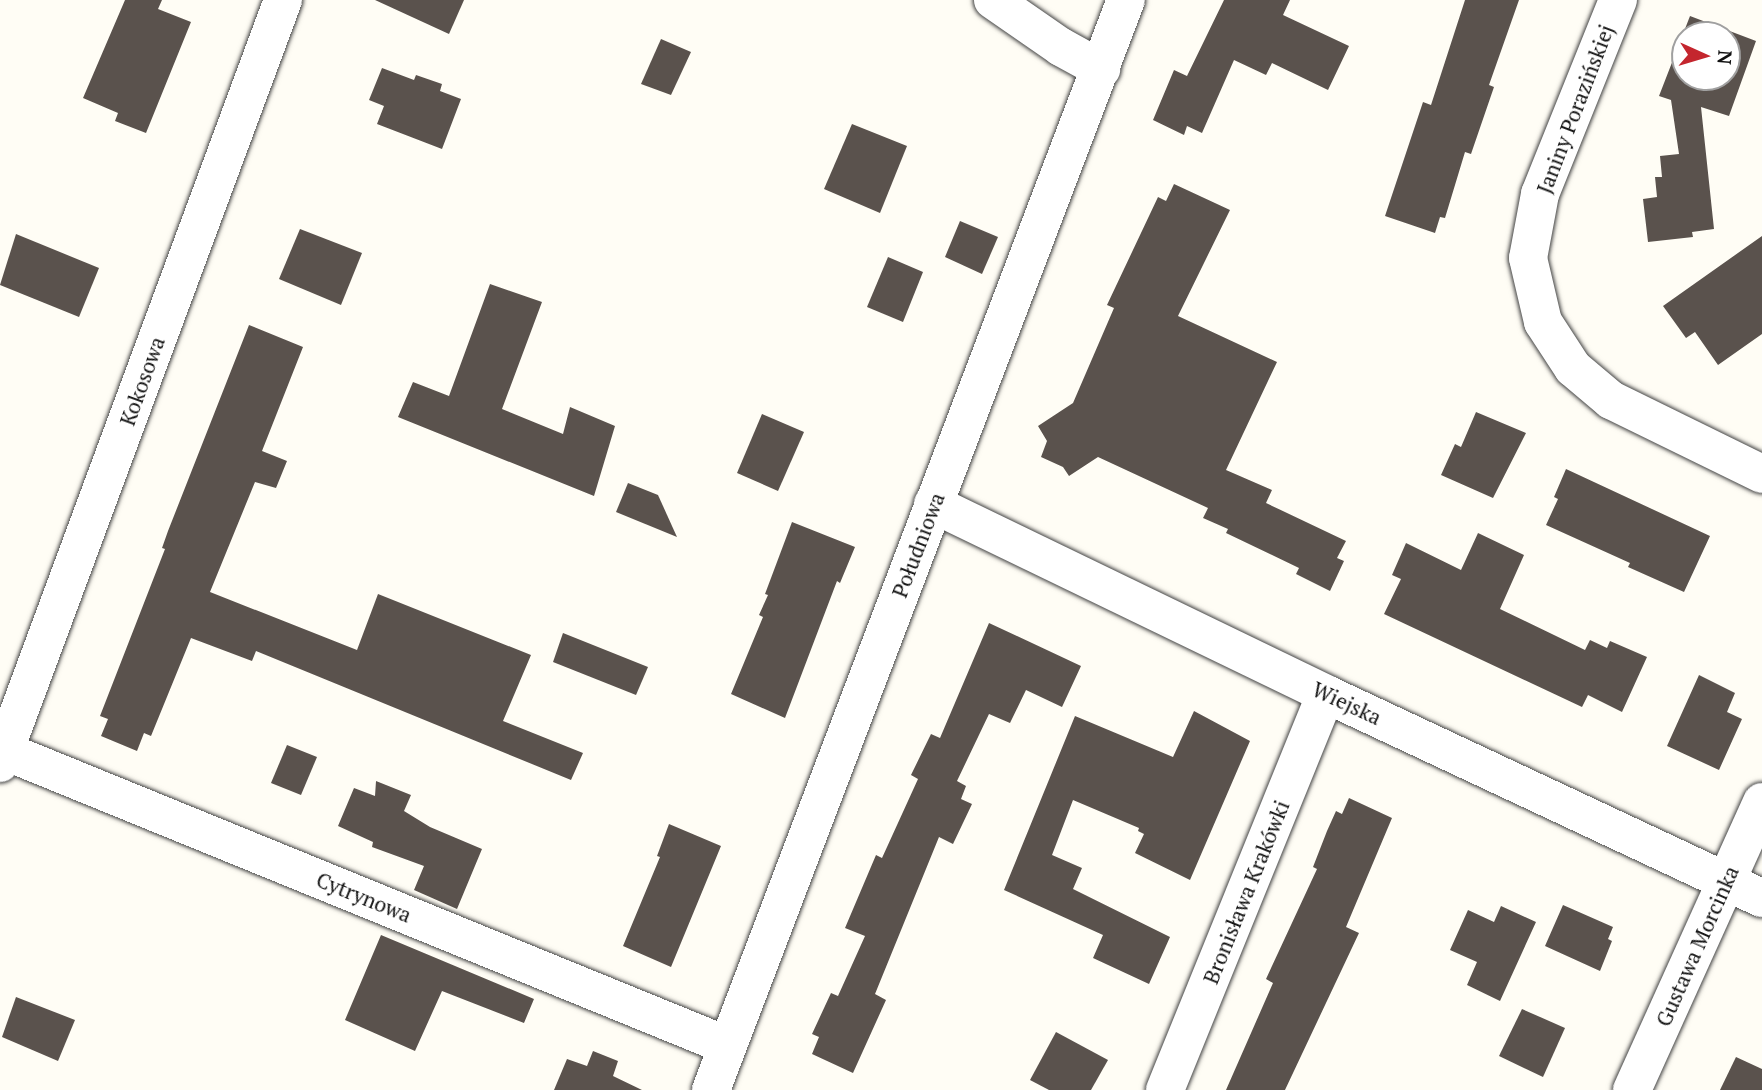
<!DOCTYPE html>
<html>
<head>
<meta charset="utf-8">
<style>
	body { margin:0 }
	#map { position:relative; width:1762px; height:1090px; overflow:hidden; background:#fffdf5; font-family:"PT Serif",serif }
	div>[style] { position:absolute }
	.building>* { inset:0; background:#5a524d }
	.roads { filter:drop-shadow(0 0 2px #444) drop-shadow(0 0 2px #444) }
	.street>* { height:38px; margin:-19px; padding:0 19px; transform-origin:19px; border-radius:19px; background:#fff }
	span { translate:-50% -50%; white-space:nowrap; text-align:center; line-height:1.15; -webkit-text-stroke:7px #fff; paint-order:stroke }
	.street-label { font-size:21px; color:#111 }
	.north { position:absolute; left:1671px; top:21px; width:70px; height:70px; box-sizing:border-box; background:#fff; border:2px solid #a0a0a0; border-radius:50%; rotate:94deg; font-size:19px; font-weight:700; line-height:28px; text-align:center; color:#111 }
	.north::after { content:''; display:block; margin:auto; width:24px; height:32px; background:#c4262e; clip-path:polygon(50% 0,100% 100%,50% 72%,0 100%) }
</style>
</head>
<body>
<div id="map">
	<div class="building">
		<div style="clip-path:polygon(125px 0,162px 0,158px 9px,191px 22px,146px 133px,115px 121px,118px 113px,83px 98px)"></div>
		<div style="clip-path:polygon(375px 0,464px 0,449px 34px)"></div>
		<div style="clip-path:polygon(1224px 0,1290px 0,1283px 15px,1349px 46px,1328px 90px,1272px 63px,1266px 75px,1234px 60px,1202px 133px,1187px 126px,1184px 135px,1153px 120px,1174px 70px,1187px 76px)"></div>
		<div style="clip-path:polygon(1465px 0,1519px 0,1489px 85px,1494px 87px,1471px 154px,1465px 152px,1445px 218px,1440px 217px,1435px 233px,1385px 216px,1423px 102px,1431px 105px)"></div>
		<div style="clip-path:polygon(evenodd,1690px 16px,1756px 41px,1729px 116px,1701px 107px,1714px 229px,1692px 232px,1693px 237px,1648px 242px,1643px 199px,1657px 197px,1655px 177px,1662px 177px,1660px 156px,1679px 154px,1671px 100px,1659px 96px,1690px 16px,1685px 35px,1727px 35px,1727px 77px,1685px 77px,1685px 35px)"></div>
		<div style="clip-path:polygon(661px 39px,691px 52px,671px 95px,641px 84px)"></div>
		<div style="clip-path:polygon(382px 68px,414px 80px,416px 75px,442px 84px,440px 91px,461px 99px,442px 149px,377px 124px,384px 106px,369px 100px)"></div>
		<div style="clip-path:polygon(852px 124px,907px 146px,880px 213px,824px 189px)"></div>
		<div style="clip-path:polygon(1174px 184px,1230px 210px,1178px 316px,1277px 362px,1226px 470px,1272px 490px,1266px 503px,1346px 541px,1337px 558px,1344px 561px,1330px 591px,1296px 574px,1299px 568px,1226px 533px,1228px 529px,1203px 518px,1208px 508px,1098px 457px,1069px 476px,1063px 467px,1041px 457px,1047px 441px,1038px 426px,1073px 403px,1114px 308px,1107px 305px,1158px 197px,1166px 201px)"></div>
		<div style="clip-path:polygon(960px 221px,998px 237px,982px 274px,945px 257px)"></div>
		<div style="clip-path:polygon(300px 229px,362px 253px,341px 305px,279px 279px)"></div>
		<div style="clip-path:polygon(16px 234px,99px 268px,79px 317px,0 285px)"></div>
		<div style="clip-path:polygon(1762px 236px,1762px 334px,1718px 365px,1695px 332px,1686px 338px,1663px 306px)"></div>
		<div style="clip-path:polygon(888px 257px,923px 272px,903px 322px,867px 307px)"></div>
		<div style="clip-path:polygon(490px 284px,542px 302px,502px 409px,563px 434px,570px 407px,615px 426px,594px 496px,398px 417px,413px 382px,449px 396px)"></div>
		<div style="clip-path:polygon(249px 325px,303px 347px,262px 451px,287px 461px,276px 488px,255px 482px,210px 592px,357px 650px,378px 594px,531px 655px,503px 721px,583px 753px,571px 780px,256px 651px,252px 661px,191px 638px,151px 736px,144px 733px,137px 751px,101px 736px,108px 719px,100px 716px,165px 549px,162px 548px,168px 531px)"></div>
		<div style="clip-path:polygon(1476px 412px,1526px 433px,1493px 498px,1441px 475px,1455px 444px,1461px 447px)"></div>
		<div style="clip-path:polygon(762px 414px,804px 432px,778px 491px,737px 473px)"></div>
		<div style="clip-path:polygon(1566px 469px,1710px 536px,1684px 592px,1628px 567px,1630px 563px,1546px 525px,1558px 499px,1554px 497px)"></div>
		<div style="clip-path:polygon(628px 483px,658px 495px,677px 537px,616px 512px)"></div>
		<div style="clip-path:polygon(792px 522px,855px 547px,840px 583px,837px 581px,785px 718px,731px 694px,763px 617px,759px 615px,768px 595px,765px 594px)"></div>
		<div style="clip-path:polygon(1478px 533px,1524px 555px,1500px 609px,1585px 650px,1590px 640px,1607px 648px,1610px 641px,1647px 657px,1622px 712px,1588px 695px,1582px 707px,1384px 614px,1401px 579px,1392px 575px,1406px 543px,1461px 570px)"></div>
		<div style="clip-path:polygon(989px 623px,1081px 666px,1062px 707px,1026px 690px,1010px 723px,989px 714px,957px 781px,966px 786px,961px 799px,972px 804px,953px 844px,939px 837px,875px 994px,886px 1000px,853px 1073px,812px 1054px,819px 1037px,812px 1034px,831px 993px,838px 996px,865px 936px,845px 928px,876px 855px,882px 858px,918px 779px,911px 775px,931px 734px,940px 738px)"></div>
		<div style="clip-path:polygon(563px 633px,648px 667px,636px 695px,553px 662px)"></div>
		<div style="clip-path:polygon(1699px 675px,1735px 693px,1727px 712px,1742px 719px,1719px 770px,1667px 746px)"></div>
		<div style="clip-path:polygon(1194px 711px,1250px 741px,1190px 880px,1135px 853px,1144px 834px,1138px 831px,1139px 828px,1073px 800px,1052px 855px,1082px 868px,1073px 889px,1170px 937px,1149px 984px,1093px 958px,1103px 935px,1004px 890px,1075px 716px,1173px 757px)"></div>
		<div style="clip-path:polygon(287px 745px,317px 757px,301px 795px,271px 783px)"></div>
		<div style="clip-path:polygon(376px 781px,411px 795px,404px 811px,430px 827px,482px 849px,457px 909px,414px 890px,424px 866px,372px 847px,373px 842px,338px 826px,354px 788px,375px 796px)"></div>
		<div style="clip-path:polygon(1349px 798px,1392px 818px,1346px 927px,1359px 933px,1285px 1090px,1226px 1090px,1273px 983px,1266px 979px,1317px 869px,1313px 867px,1327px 831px,1336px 811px,1342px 814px)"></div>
		<div style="clip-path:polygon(669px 824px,721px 846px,671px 967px,623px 946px,660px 857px,657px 856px)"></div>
		<div style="clip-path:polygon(1563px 905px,1613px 927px,1608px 939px,1612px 941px,1600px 971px,1545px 946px)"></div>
		<div style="clip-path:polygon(1501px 906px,1536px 922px,1500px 1001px,1467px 985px,1477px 962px,1450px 950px,1468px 910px,1494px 922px)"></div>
		<div style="clip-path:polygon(381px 935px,534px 999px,524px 1023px,442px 991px,415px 1051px,345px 1020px)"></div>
		<div style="clip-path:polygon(16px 997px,75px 1020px,58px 1061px,2px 1037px)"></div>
		<div style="clip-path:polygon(1522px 1009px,1565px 1028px,1543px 1077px,1499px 1056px)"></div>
		<div style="clip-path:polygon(1056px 1032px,1108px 1060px,1091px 1090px,1049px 1090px,1030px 1080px)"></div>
		<div style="clip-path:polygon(593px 1051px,618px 1061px,613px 1076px,642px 1090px,554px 1090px,567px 1059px,587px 1066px)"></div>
		<div style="clip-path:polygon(1736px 1057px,1762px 1069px,1762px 1090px,1720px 1090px)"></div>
	</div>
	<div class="roads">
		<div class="street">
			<div style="left:993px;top:0;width:83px;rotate:34.7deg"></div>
			<div style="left:1061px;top:47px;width:46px;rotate:28.8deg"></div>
			<div style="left:1618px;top:0;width:209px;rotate:111.9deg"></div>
			<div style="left:1540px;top:194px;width:65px;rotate:100.6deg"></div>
			<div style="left:1528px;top:258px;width:66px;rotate:76.8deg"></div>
			<div style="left:1543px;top:322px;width:55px;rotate:56.9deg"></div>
			<div style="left:1573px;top:368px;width:50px;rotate:40.1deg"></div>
			<div style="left:1611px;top:400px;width:168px;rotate:26.1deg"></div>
			<div style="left:933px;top:504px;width:437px;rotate:25.8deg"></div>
			<div style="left:1326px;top:694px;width:481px;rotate:25.1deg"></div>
			<div style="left:0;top:749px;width:786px;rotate:22.19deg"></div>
			<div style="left:0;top:763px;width:814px;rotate:-69.65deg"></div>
			<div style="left:711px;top:1090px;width:1166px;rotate:-69.16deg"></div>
			<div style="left:1165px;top:1090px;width:427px;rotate:-67.9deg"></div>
			<div style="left:1632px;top:1090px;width:316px;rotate:-65.7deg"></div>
		</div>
	</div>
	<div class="street-label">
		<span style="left:1575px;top:109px;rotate:-69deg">Janiny Porazińskiej</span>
		<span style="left:142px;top:381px;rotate:-70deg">Kokosowa</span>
		<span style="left:918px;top:545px;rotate:-69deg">Południowa</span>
		<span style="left:1347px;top:703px;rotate:25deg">Wiejska</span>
		<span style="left:1246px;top:892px;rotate:-68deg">Bronisława Krakówki</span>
		<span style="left:364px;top:897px;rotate:22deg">Cytrynowa</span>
		<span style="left:1697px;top:946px;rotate:-66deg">Gustawa Morcinka</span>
	</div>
	<div class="north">N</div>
</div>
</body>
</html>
